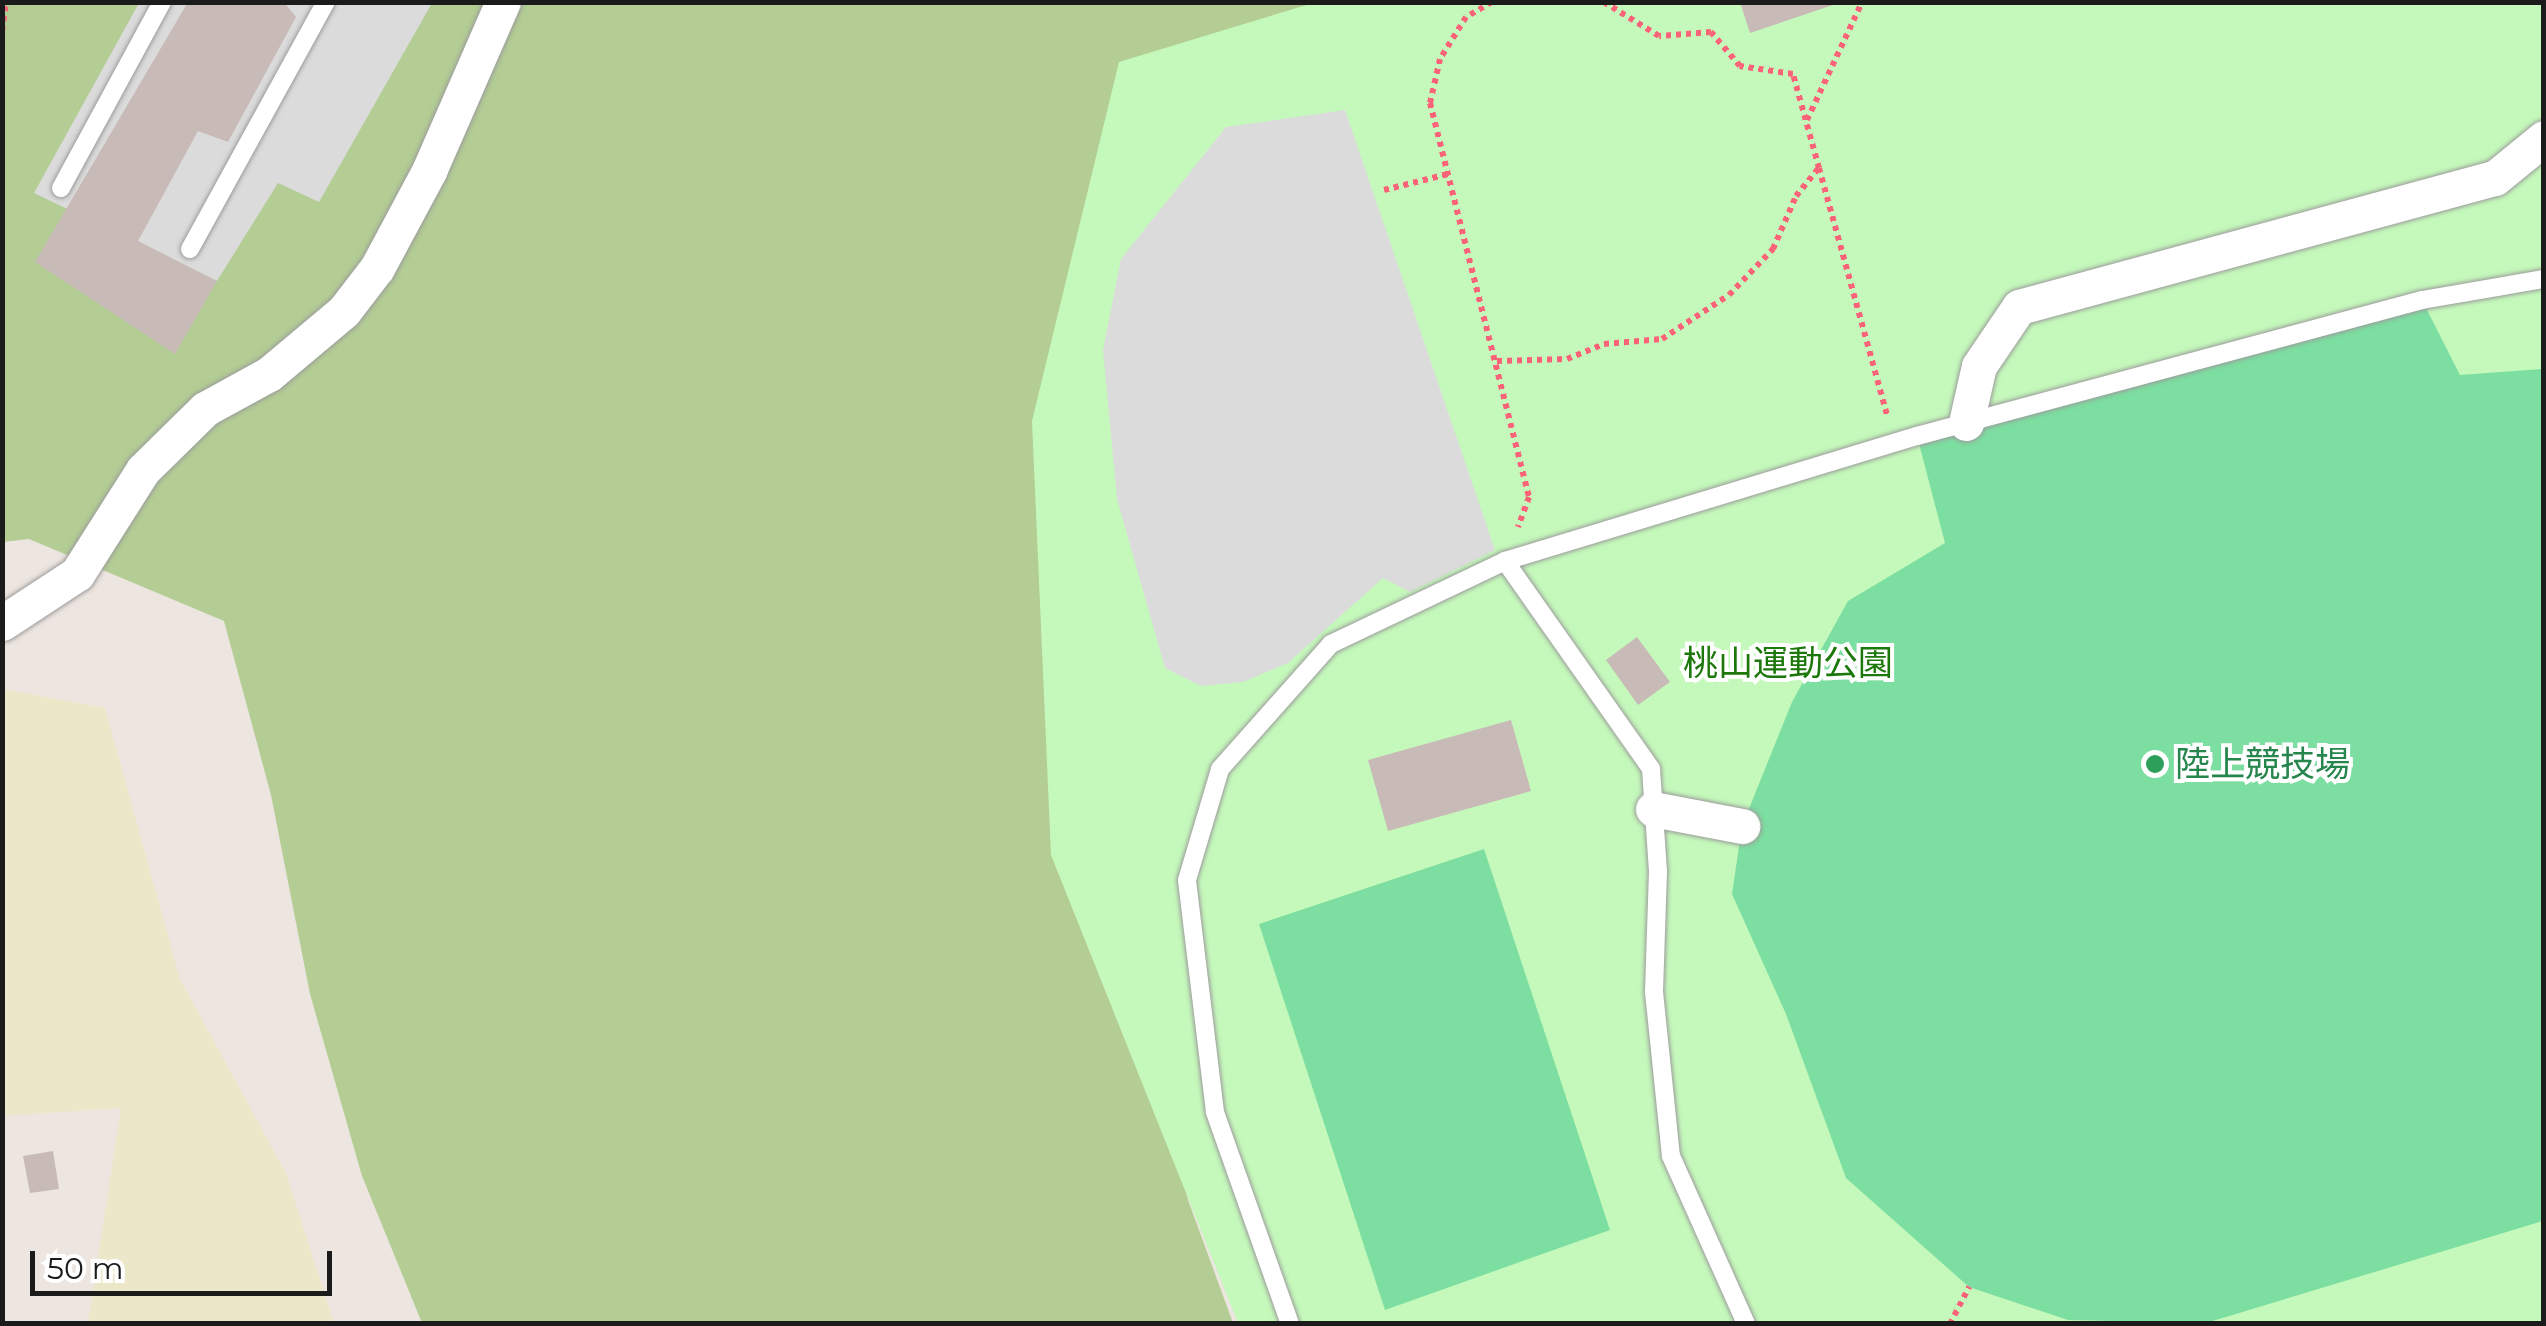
<!DOCTYPE html>
<html>
<head>
<meta charset="utf-8">
<style>
	body { margin:0 }
	#map { position:relative; width:2546px; height:1326px; overflow:hidden; background:#ede5e0; font-family:Montserrat,"Noto Sans JP",sans-serif }
	div>[style] { position:absolute }
	.farmland>* { inset:0; background:#ede7ca }
	.forest>* { inset:0; background:#b3cd94 }
	.park>* { inset:0; background:#c5f9bb }
	.pitch>* { inset:0; background:#7cdea0 }
	.parking>* { inset:0; background:#dbdbdb }
	.building>* { inset:0; background:#c8bab7 }
	.path>* { height:6px; margin-top:-3px; transform-origin:0; background:repeating-linear-gradient(90deg,#fb6379 0 5px,transparent 0 10px) }
	.roads { filter:drop-shadow(0 0 2px #9c9c9c) drop-shadow(0 0 2px #9c9c9c) }
	.lane>* { height:18px; margin:-9px; padding:0 9px; transform-origin:9px; border-radius:9px; background:#fff }
	.street>* { height:35px; margin:-17.5px; padding:0 17.5px; transform-origin:17.5px; border-radius:17.5px; background:#fff }
	.dots>* { width:28px; height:28px; translate:-50% -50%; box-sizing:border-box; border:5px solid #fff; border-radius:50% }
	span { translate:-50% -50%; white-space:nowrap; text-align:center; line-height:1.15; -webkit-text-stroke:8px #fff; paint-order:stroke }
	.park-label { font-size:35px; color:#1c780a }
	.leisure-label { font-size:35px; color:#27864d }
	.left { translate:0 -50%; text-align:left }
	.frame { position:absolute; inset:0; border:5px solid #1b1b1b; pointer-events:none }
	.scale { position:absolute; left:30px; top:1251px; width:302px; height:45px; box-sizing:border-box; border:5px solid #1b1b1b; border-top:0; padding-left:12px; font-size:30px; line-height:35px; white-space:nowrap; color:#1b1b1b; -webkit-text-stroke:8px #fff; paint-order:stroke }
</style>
</head>
<body>
<div id="map">
	<div class="farmland">
		<div style="clip-path:polygon(3px 689px,105px 708px,180px 979px,286px 1173px,334px 1323px,88px 1323px,121px 1108px,3px 1116px)"></div>
	</div>
	<div class="forest">
		<div style="clip-path:polygon(2px 3px,1318px 3px,1089px 804px,1188px 1200px,1233px 1323px,422px 1323px,362px 1176px,310px 994px,271px 795px,224px 621px,29px 539px,3px 542px)"></div>
	</div>
	<div class="park">
		<div style="clip-path:polygon(1313px 3px,2543px 3px,2543px 1323px,1238px 1323px,1051px 855px,1032px 421px,1119px 62px)"></div>
	</div>
	<div class="pitch">
		<div style="clip-path:polygon(2422px 300px,2460px 375px,2543px 369px,2543px 1221px,2206px 1323px,2068px 1320px,1969px 1287px,1846px 1178px,1786px 1014px,1732px 894px,1742px 826px,1792px 702px,1848px 601px,1945px 543px,1917px 436px)"></div>
		<div style="clip-path:polygon(1484px 849px,1610px 1230px,1385px 1310px,1259px 924px)"></div>
	</div>
	<div class="parking">
		<div style="clip-path:polygon(139px 3px,432px 3px,319px 202px,278px 183px,217px 281px,34px 193px)"></div>
		<div style="clip-path:polygon(1345px 110px,1495px 550px,1410px 592px,1383px 578px,1288px 663px,1243px 682px,1201px 686px,1165px 668px,1117px 499px,1103px 350px,1121px 259px,1226px 127px)"></div>
	</div>
	<div class="building">
		<div style="clip-path:polygon(188px 2px,284px 2px,296px 17px,228px 142px,198px 131px,138px 241px,217px 281px,175px 354px,35px 262px)"></div>
		<div style="clip-path:polygon(1740px 2px,1839px 2px,1839px 3px,1750px 33px)"></div>
		<div style="clip-path:polygon(1637px 637px,1670px 682px,1638px 705px,1606px 660px)"></div>
		<div style="clip-path:polygon(1511px 720px,1531px 791px,1388px 831px,1368px 760px)"></div>
		<div style="clip-path:polygon(53px 1151px,59px 1189px,30px 1193px,23px 1156px)"></div>
	</div>
	<div class="path">
		<div style="left:1492px;top:2px;width:30px;rotate:150deg"></div>
		<div style="left:1466px;top:17px;width:49px;rotate:121.8deg"></div>
		<div style="left:1440px;top:59px;width:45px;rotate:102.8deg"></div>
		<div style="left:1430px;top:103px;width:406px;rotate:75.9deg"></div>
		<div style="left:1529px;top:497px;width:32px;rotate:110deg"></div>
		<div style="left:2px;top:31px;width:29px;rotate:-82deg"></div>
		<div style="left:1807px;top:120px;width:130px;rotate:-65deg"></div>
		<div style="left:1819px;top:168px;width:259px;rotate:74.6deg"></div>
		<div style="left:1384px;top:190px;width:66px;rotate:-14deg"></div>
		<div style="left:1497px;top:361px;width:70px;rotate:-1.6deg"></div>
		<div style="left:1567px;top:359px;width:40px;rotate:-22deg"></div>
		<div style="left:1604px;top:344px;width:58px;rotate:-4.9deg"></div>
		<div style="left:1662px;top:339px;width:80px;rotate:-33.3deg"></div>
		<div style="left:1729px;top:295px;width:64px;rotate:-46.3deg"></div>
		<div style="left:1773px;top:249px;width:58px;rotate:-66.5deg"></div>
		<div style="left:1796px;top:196px;width:36px;rotate:-51deg"></div>
		<div style="left:1819px;top:168px;width:98px;rotate:-105.5deg"></div>
		<div style="left:1793px;top:74px;width:54px;rotate:-171.4deg"></div>
		<div style="left:1740px;top:66px;width:45px;rotate:-130.5deg"></div>
		<div style="left:1711px;top:32px;width:52px;rotate:175.6deg"></div>
		<div style="left:1659px;top:36px;width:65px;rotate:-148.3deg"></div>
		<div style="left:1950px;top:1324px;width:42px;rotate:-62.8deg"></div>
	</div>
	<div class="roads">
		<div class="lane">
			<div style="left:61px;top:188px;width:212px;rotate:-61.5deg"></div>
			<div style="left:190px;top:249px;width:282px;rotate:-61.2deg"></div>
			<div style="left:1505px;top:561px;width:254px;rotate:54.9deg"></div>
			<div style="left:1651px;top:769px;width:102px;rotate:86.1deg"></div>
			<div style="left:1658px;top:871px;width:121px;rotate:91.9deg"></div>
			<div style="left:1654px;top:992px;width:165px;rotate:84.1deg"></div>
			<div style="left:1671px;top:1156px;width:184px;rotate:65.9deg"></div>
			<div style="left:1290px;top:1324px;width:225px;rotate:-109.5deg"></div>
			<div style="left:1215px;top:1112px;width:234px;rotate:-96.9deg"></div>
			<div style="left:1187px;top:880px;width:116px;rotate:-73.4deg"></div>
			<div style="left:1220px;top:769px;width:167px;rotate:-48.4deg"></div>
			<div style="left:1331px;top:644px;width:193px;rotate:-25.5deg"></div>
			<div style="left:1505px;top:561px;width:431px;rotate:-16.9deg"></div>
			<div style="left:1917px;top:436px;width:523px;rotate:-15.07deg"></div>
			<div style="left:2422px;top:300px;width:124px;rotate:-9.8deg"></div>
		</div>
		<div class="street">
			<div style="left:1966px;top:423px;width:58px;rotate:-77.2deg"></div>
			<div style="left:1979px;top:366px;width:71px;rotate:-55.9deg"></div>
			<div style="left:2019px;top:307px;width:493px;rotate:-15.2deg"></div>
			<div style="left:2495px;top:178px;width:63px;rotate:-39.2deg"></div>
			<div style="left:2px;top:623px;width:90px;rotate:-33.2deg"></div>
			<div style="left:77px;top:574px;width:123px;rotate:-57.6deg"></div>
			<div style="left:143px;top:470px;width:87px;rotate:-44.5deg"></div>
			<div style="left:205px;top:409px;width:73px;rotate:-28.7deg"></div>
			<div style="left:269px;top:374px;width:98px;rotate:-40deg"></div>
			<div style="left:344px;top:311px;width:54px;rotate:-52.5deg"></div>
			<div style="left:377px;top:268px;width:110px;rotate:-61.8deg"></div>
			<div style="left:429px;top:171px;width:184px;rotate:-66.4deg"></div>
			<div style="left:1653px;top:809px;width:91px;rotate:10.8deg"></div>
		</div>
	</div>
	<div class="dots">
		<div style="left:2155px;top:764px;background:#2e9e5b"></div>
	</div>
	<div class="park-label">
		<span style="left:1788px;top:663px">桃山運動公園</span>
	</div>
	<div class="leisure-label">
		<span class="left" style="left:2175px;top:764px">陸上競技場</span>
	</div>
	<div class="frame"></div>
	<div class="scale">50 m</div>
</div>
</body>
</html>
